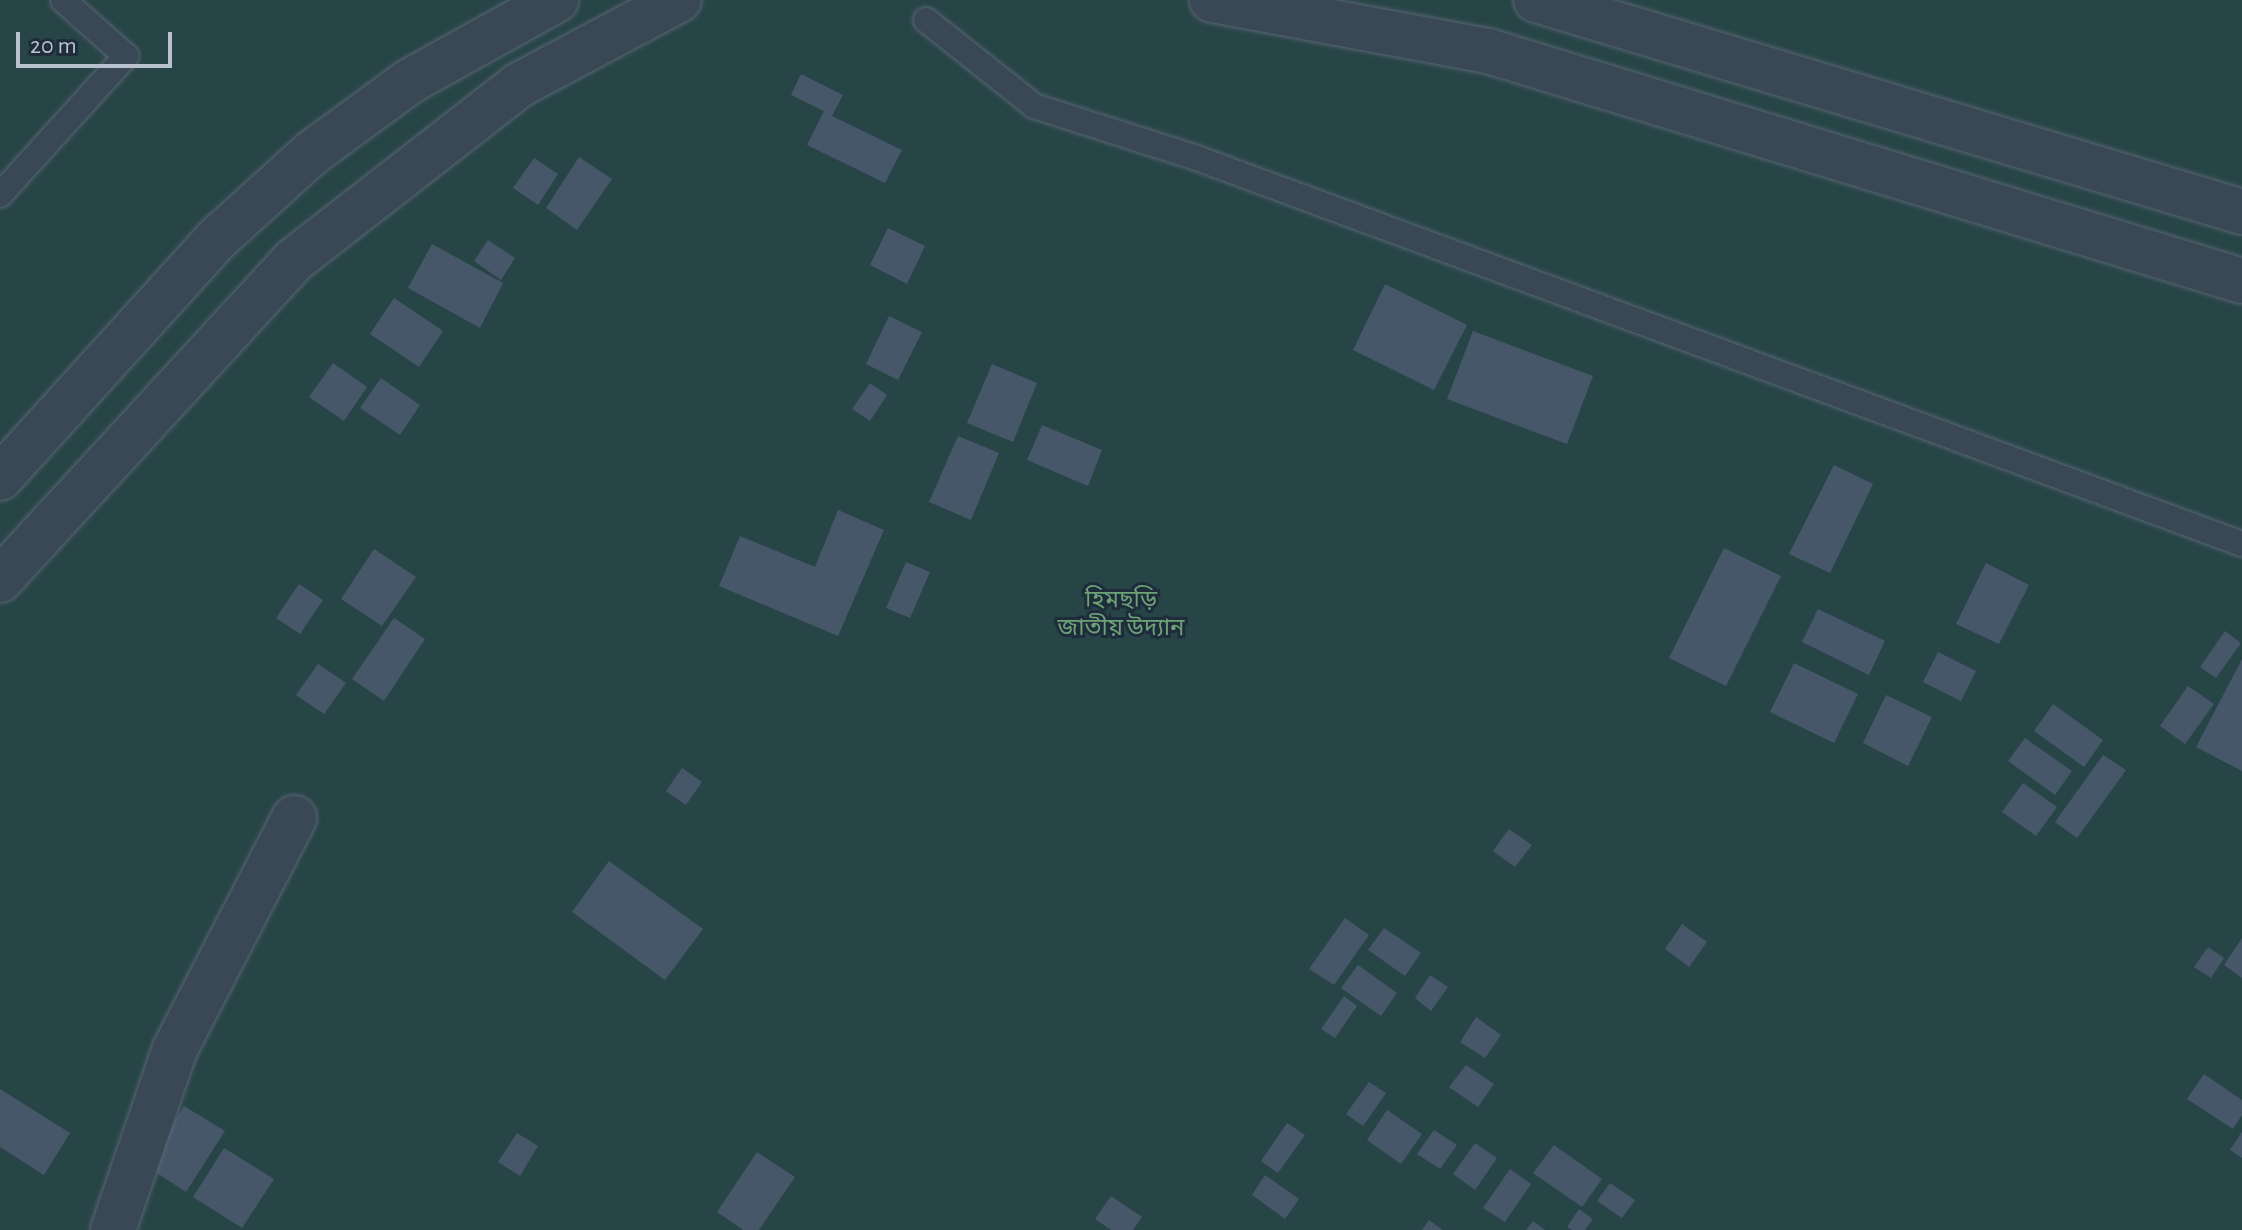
<!DOCTYPE html>
<html>
<head>
<meta charset="utf-8">
<style>
	body { margin:0 }
	#map { position:relative; width:2242px; height:1230px; overflow:hidden; background:#253546; font-family:"Alegreya Sans","Noto Sans Bengali",sans-serif }
	div>[style] { position:absolute }
	.green>* { inset:0; background:#274547 }
	.building>* { inset:0; background:#47576a }
	.roads { filter:drop-shadow(0 0 2px #586572) drop-shadow(0 0 2px #586572) }
	.service>* { height:24px; margin:-12px; padding:0 12px; transform-origin:12px; border-radius:12px; background:#3a4755 }
	.minor>* { height:44px; margin:-22px; padding:0 22px; transform-origin:22px; border-radius:22px; background:#3a4755 }
	span { translate:-50% -50%; white-space:nowrap; text-align:center; line-height:1.15; -webkit-text-stroke:6px #1e2c3b; paint-order:stroke }
	.park-label { font-size:24px; color:#6da176 }
	.scale { position:absolute; left:16px; top:32px; width:156px; height:36px; box-sizing:border-box; border:4px solid #b8c2ce; border-top:0; padding-left:10px; font-size:24px; line-height:28px; white-space:nowrap; color:#b8c2ce; -webkit-text-stroke:6px #1e2c3b; paint-order:stroke }
</style>
</head>
<body>
<div id="map">
	<div class="green">
		<div style="clip-path:polygon(0 0,2242px 0,2242px 1230px,0 1230px)"></div>
	</div>
	<div class="building">
		<div style="clip-path:polygon(801px 74px,843px 95px,832px 116px,902px 150px,885px 183px,807px 145px,824px 111px,791px 95px)"></div>
		<div style="clip-path:polygon(579px 157px,612px 179px,577px 230px,546px 208px)"></div>
		<div style="clip-path:polygon(534px 158px,558px 174px,538px 205px,513px 188px)"></div>
		<div style="clip-path:polygon(888px 228px,925px 246px,907px 284px,870px 265px)"></div>
		<div style="clip-path:polygon(488px 240px,515px 258px,501px 280px,474px 261px)"></div>
		<div style="clip-path:polygon(432px 244px,503px 283px,480px 328px,408px 288px)"></div>
		<div style="clip-path:polygon(1385px 284px,1467px 325px,1434px 390px,1353px 350px)"></div>
		<div style="clip-path:polygon(394px 298px,443px 331px,419px 367px,370px 334px)"></div>
		<div style="clip-path:polygon(889px 316px,922px 332px,898px 380px,866px 364px)"></div>
		<div style="clip-path:polygon(1473px 331px,1593px 376px,1567px 444px,1447px 399px)"></div>
		<div style="clip-path:polygon(333px 363px,367px 387px,344px 421px,309px 397px)"></div>
		<div style="clip-path:polygon(992px 364px,1037px 383px,1013px 442px,967px 423px)"></div>
		<div style="clip-path:polygon(381px 378px,420px 405px,400px 435px,360px 408px)"></div>
		<div style="clip-path:polygon(870px 383px,887px 395px,870px 421px,852px 409px)"></div>
		<div style="clip-path:polygon(1042px 425px,1102px 450px,1088px 486px,1027px 460px)"></div>
		<div style="clip-path:polygon(958px 436px,999px 453px,971px 520px,929px 502px)"></div>
		<div style="clip-path:polygon(1834px 465px,1873px 484px,1830px 573px,1789px 554px)"></div>
		<div style="clip-path:polygon(838px 510px,884px 530px,838px 636px,719px 586px,740px 536px,815px 567px)"></div>
		<div style="clip-path:polygon(1724px 548px,1781px 576px,1726px 686px,1669px 658px)"></div>
		<div style="clip-path:polygon(374px 549px,416px 577px,382px 626px,341px 599px)"></div>
		<div style="clip-path:polygon(906px 562px,930px 572px,910px 618px,886px 608px)"></div>
		<div style="clip-path:polygon(1986px 563px,2029px 585px,1999px 644px,1956px 624px)"></div>
		<div style="clip-path:polygon(299px 584px,323px 600px,300px 634px,276px 618px)"></div>
		<div style="clip-path:polygon(1818px 609px,1885px 641px,1869px 675px,1802px 642px)"></div>
		<div style="clip-path:polygon(394px 618px,425px 639px,384px 701px,352px 679px)"></div>
		<div style="clip-path:polygon(2225px 631px,2241px 643px,2216px 678px,2200px 667px)"></div>
		<div style="clip-path:polygon(1938px 652px,1976px 671px,1961px 701px,1923px 682px)"></div>
		<div style="clip-path:polygon(2242px 659px,2242px 771px,2196px 747px)"></div>
		<div style="clip-path:polygon(1794px 663px,1858px 694px,1834px 743px,1770px 712px)"></div>
		<div style="clip-path:polygon(318px 664px,346px 683px,324px 714px,296px 695px)"></div>
		<div style="clip-path:polygon(2188px 686px,2214px 704px,2185px 744px,2160px 726px)"></div>
		<div style="clip-path:polygon(1886px 695px,1932px 717px,1908px 766px,1863px 743px)"></div>
		<div style="clip-path:polygon(2053px 704px,2103px 740px,2084px 767px,2034px 731px)"></div>
		<div style="clip-path:polygon(2025px 738px,2072px 771px,2055px 795px,2008px 761px)"></div>
		<div style="clip-path:polygon(2103px 755px,2126px 770px,2077px 838px,2055px 822px)"></div>
		<div style="clip-path:polygon(682px 768px,702px 782px,686px 805px,666px 791px)"></div>
		<div style="clip-path:polygon(2023px 783px,2057px 807px,2036px 836px,2002px 812px)"></div>
		<div style="clip-path:polygon(1509px 829px,1532px 845px,1515px 867px,1493px 851px)"></div>
		<div style="clip-path:polygon(609px 861px,703px 929px,665px 980px,572px 912px)"></div>
		<div style="clip-path:polygon(1345px 918px,1369px 935px,1334px 985px,1309px 969px)"></div>
		<div style="clip-path:polygon(1682px 924px,1707px 942px,1689px 967px,1665px 949px)"></div>
		<div style="clip-path:polygon(1384px 928px,1421px 953px,1405px 976px,1368px 950px)"></div>
		<div style="clip-path:polygon(2242px 938px,2242px 978px,2224px 965px)"></div>
		<div style="clip-path:polygon(2208px 947px,2224px 958px,2211px 978px,2194px 967px)"></div>
		<div style="clip-path:polygon(1358px 965px,1397px 993px,1381px 1016px,1341px 988px)"></div>
		<div style="clip-path:polygon(1430px 975px,1448px 987px,1431px 1011px,1415px 998px)"></div>
		<div style="clip-path:polygon(1344px 996px,1357px 1006px,1335px 1038px,1321px 1029px)"></div>
		<div style="clip-path:polygon(1476px 1017px,1501px 1035px,1485px 1058px,1460px 1042px)"></div>
		<div style="clip-path:polygon(1466px 1065px,1494px 1084px,1478px 1107px,1449px 1087px)"></div>
		<div style="clip-path:polygon(2204px 1074px,2242px 1100px,2242px 1115px,2233px 1129px,2187px 1099px)"></div>
		<div style="clip-path:polygon(1369px 1082px,1386px 1093px,1363px 1126px,1346px 1114px)"></div>
		<div style="clip-path:polygon(0 1089px,70px 1133px,44px 1175px,0 1147px)"></div>
		<div style="clip-path:polygon(184px 1106px,225px 1131px,186px 1192px,146px 1166px)"></div>
		<div style="clip-path:polygon(1387px 1110px,1422px 1134px,1401px 1164px,1367px 1140px)"></div>
		<div style="clip-path:polygon(1287px 1123px,1305px 1135px,1278px 1173px,1261px 1161px)"></div>
		<div style="clip-path:polygon(1434px 1130px,1457px 1145px,1440px 1169px,1417px 1154px)"></div>
		<div style="clip-path:polygon(2242px 1132px,2242px 1158px,2230px 1150px)"></div>
		<div style="clip-path:polygon(517px 1133px,538px 1146px,520px 1176px,498px 1162px)"></div>
		<div style="clip-path:polygon(1475px 1143px,1497px 1158px,1475px 1190px,1453px 1174px)"></div>
		<div style="clip-path:polygon(1554px 1145px,1602px 1179px,1582px 1207px,1533px 1173px)"></div>
		<div style="clip-path:polygon(224px 1148px,274px 1179px,242px 1228px,193px 1197px)"></div>
		<div style="clip-path:polygon(757px 1152px,795px 1177px,759px 1230px,743px 1230px,717px 1212px)"></div>
		<div style="clip-path:polygon(1510px 1169px,1531px 1184px,1505px 1222px,1483px 1208px)"></div>
		<div style="clip-path:polygon(1265px 1175px,1299px 1199px,1285px 1219px,1252px 1195px)"></div>
		<div style="clip-path:polygon(1610px 1183px,1635px 1200px,1622px 1218px,1597px 1201px)"></div>
		<div style="clip-path:polygon(1111px 1196px,1142px 1217px,1133px 1230px,1111px 1230px,1095px 1219px)"></div>
		<div style="clip-path:polygon(1579px 1209px,1593px 1219px,1585px 1230px,1572px 1230px,1567px 1227px)"></div>
		<div style="clip-path:polygon(1429px 1220px,1443px 1230px,1422px 1230px)"></div>
		<div style="clip-path:polygon(1533px 1221px,1545px 1230px,1526px 1230px)"></div>
	</div>
	<div class="roads">
		<div class="service">
			<div style="left:926px;top:20px;width:138px;rotate:38.5deg"></div>
			<div style="left:1034px;top:106px;width:168px;rotate:17.7deg"></div>
			<div style="left:1194px;top:157px;width:1117px;rotate:20.27deg"></div>
			<div style="left:0;top:195px;width:188px;rotate:-47.8deg"></div>
			<div style="left:126px;top:56px;width:84px;rotate:-138.4deg"></div>
		</div>
		<div class="minor">
			<div style="left:1212px;top:0;width:281px;rotate:10.5deg"></div>
			<div style="left:1488px;top:51px;width:788px;rotate:16.96deg"></div>
			<div style="left:1536px;top:0;width:737px;rotate:16.71deg"></div>
			<div style="left:0;top:478px;width:324px;rotate:-47.8deg"></div>
			<div style="left:218px;top:238px;width:128px;rotate:-42.2deg"></div>
			<div style="left:313px;top:152px;width:120px;rotate:-36.2deg"></div>
			<div style="left:410px;top:81px;width:167px;rotate:-29deg"></div>
			<div style="left:0;top:580px;width:433px;rotate:-47.4deg"></div>
			<div style="left:293px;top:261px;width:286px;rotate:-37.9deg"></div>
			<div style="left:519px;top:85px;width:181px;rotate:-28deg"></div>
			<div style="left:113px;top:1230px;width:191px;rotate:-71.1deg"></div>
			<div style="left:175px;top:1049px;width:260px;rotate:-62.7deg"></div>
		</div>
	</div>
	<div class="park-label">
		<span style="left:1121px;top:615px">হিমছড়ি<br>জাতীয় উদ্যান</span>
	</div>
	<div class="scale">20 m</div>
</div>
</body>
</html>
